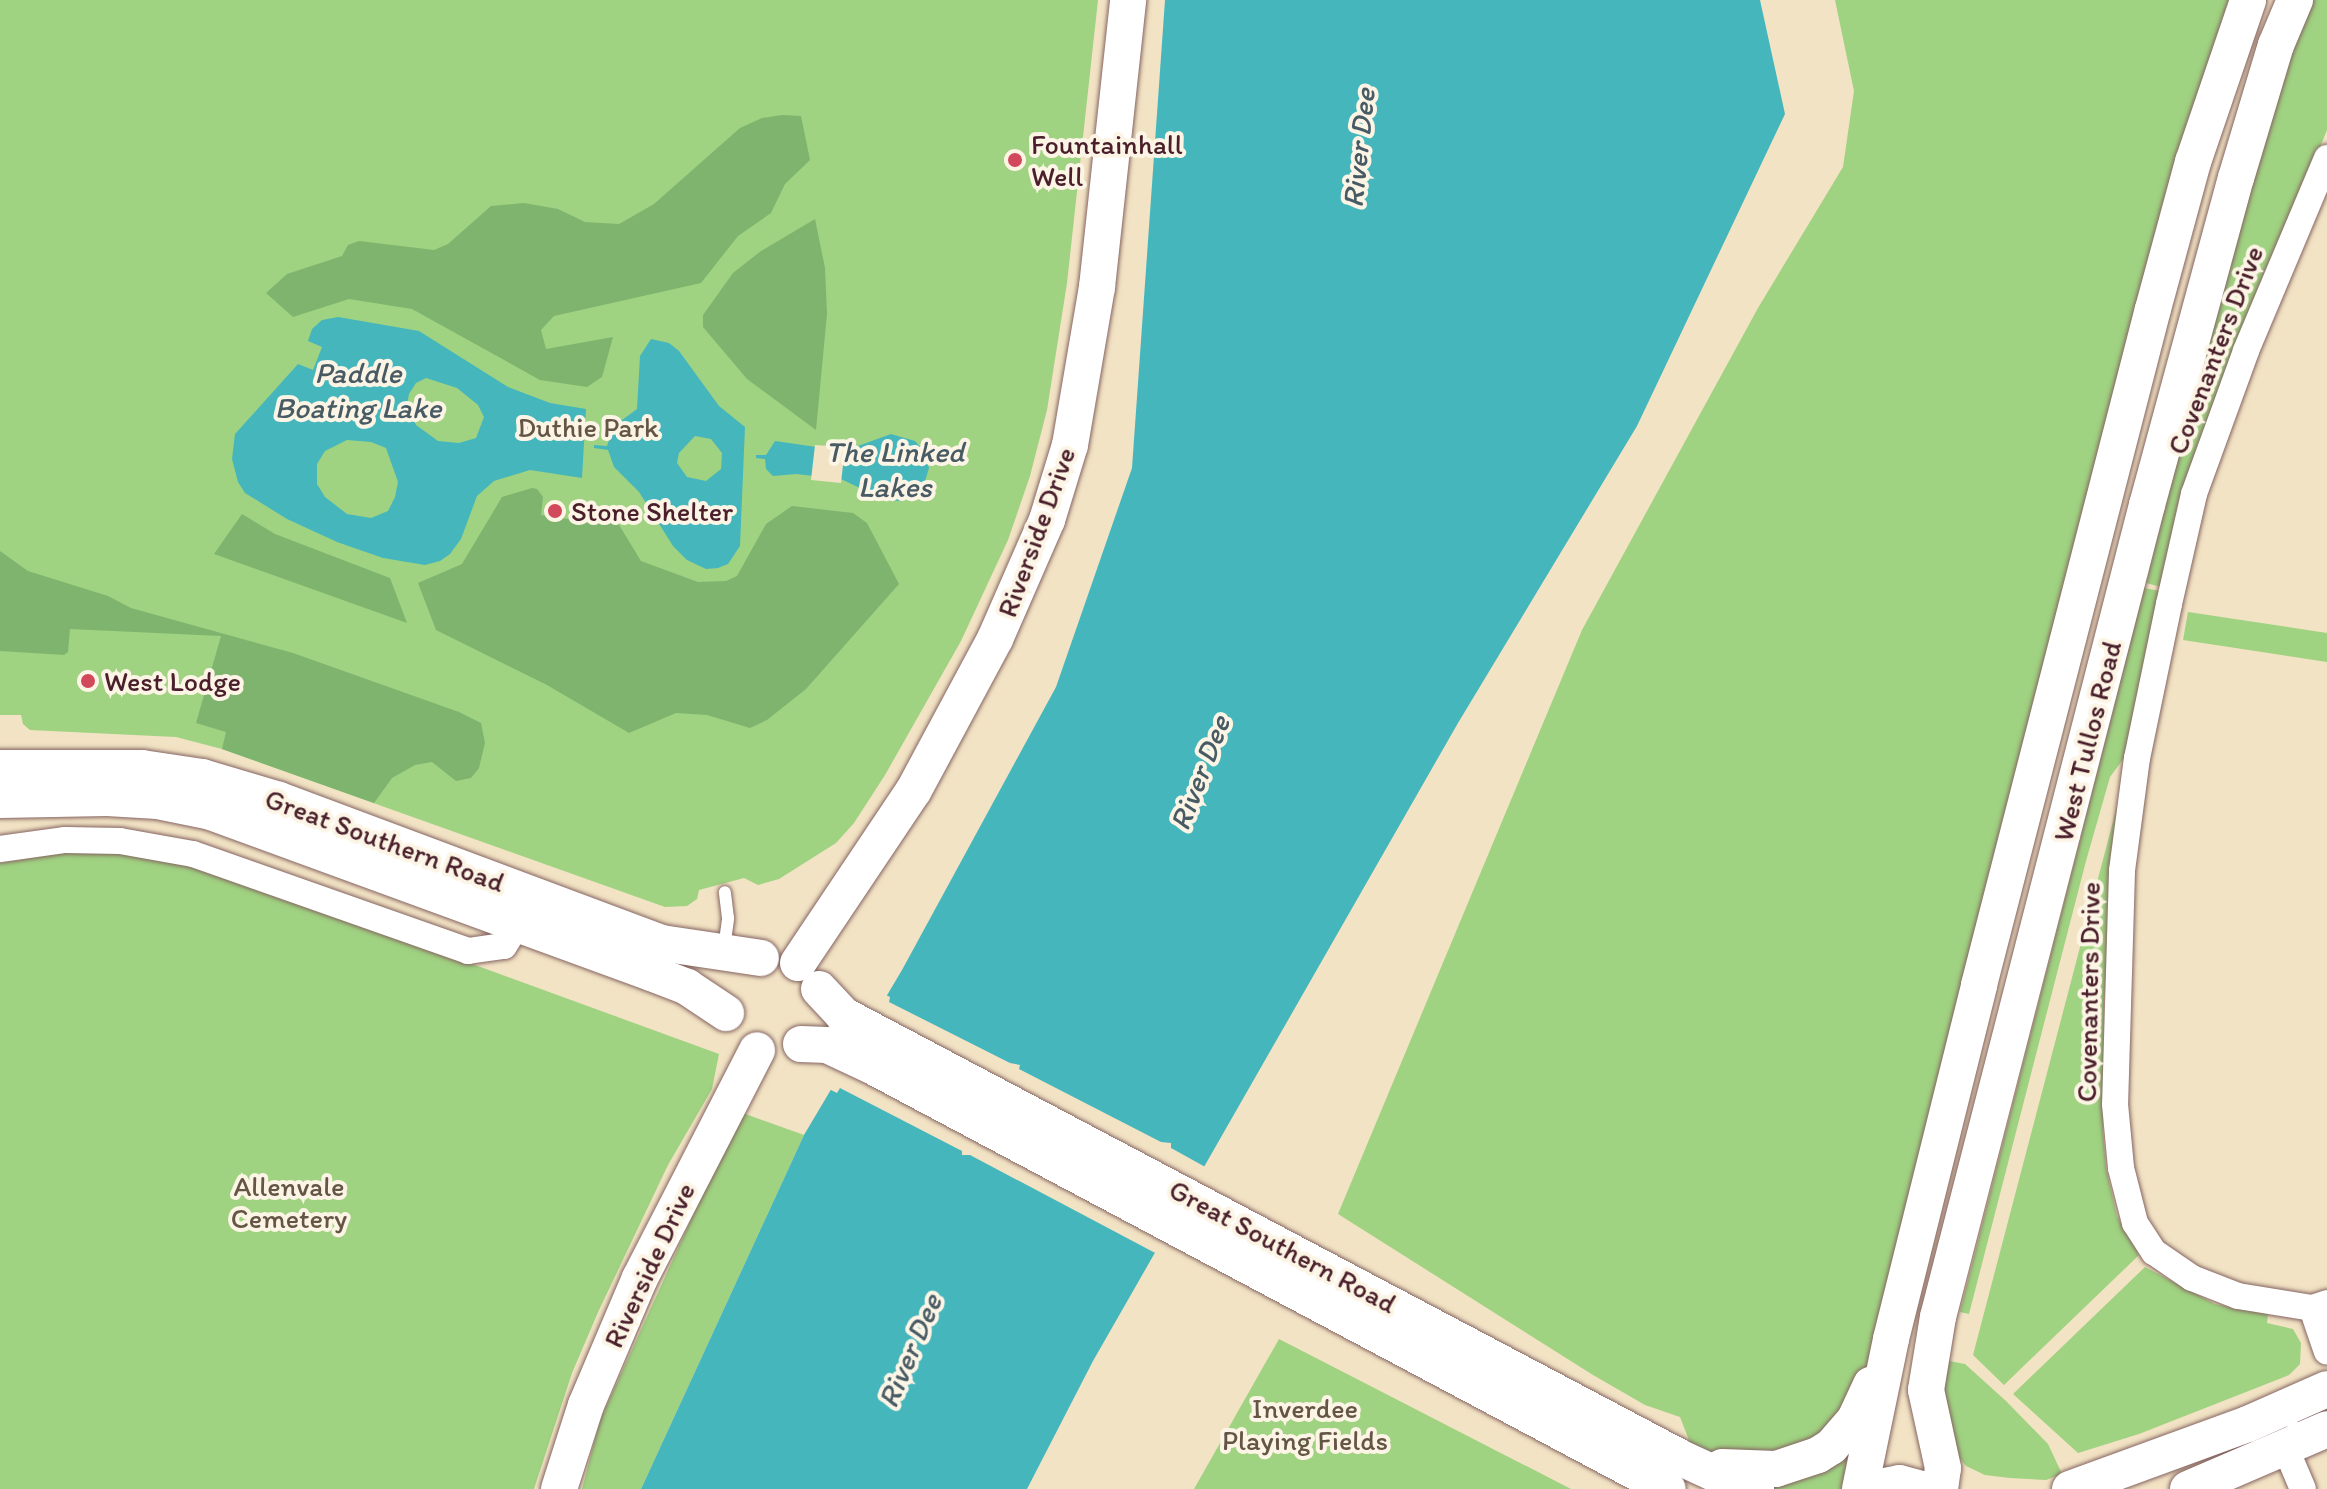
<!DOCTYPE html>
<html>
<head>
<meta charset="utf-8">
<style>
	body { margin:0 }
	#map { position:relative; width:2327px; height:1489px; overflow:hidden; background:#f2e3c4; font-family:Itim,sans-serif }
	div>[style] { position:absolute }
	.green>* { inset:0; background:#9fd281 }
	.forest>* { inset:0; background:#7fb46f }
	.water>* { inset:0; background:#46b6bd }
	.pier>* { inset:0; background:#f2e3c4 }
	.roads { filter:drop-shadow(0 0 2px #856461) drop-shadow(0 0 2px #856461) }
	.lane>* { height:12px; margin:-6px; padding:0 6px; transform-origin:6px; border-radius:6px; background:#fff }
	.street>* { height:26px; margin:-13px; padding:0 13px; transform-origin:13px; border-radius:13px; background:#fff }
	.secondary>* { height:36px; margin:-18px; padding:0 18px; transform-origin:18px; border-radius:18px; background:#fff }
	.dots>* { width:22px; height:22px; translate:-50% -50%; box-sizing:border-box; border:4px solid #fcf5e5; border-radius:50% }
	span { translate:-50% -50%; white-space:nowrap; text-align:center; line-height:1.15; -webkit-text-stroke:8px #fcf5e5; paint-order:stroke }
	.poi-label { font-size:28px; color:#4a1f2b }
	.left { translate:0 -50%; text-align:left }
	.street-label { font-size:28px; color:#4a1f2b }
	.park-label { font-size:28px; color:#645545 }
	.water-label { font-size:30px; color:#485b65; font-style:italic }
</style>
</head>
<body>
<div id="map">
	<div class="green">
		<div style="clip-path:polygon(0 0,1098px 0,1067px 283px,1047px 410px,1030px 476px,1008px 540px,961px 641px,885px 775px,854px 823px,836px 843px,779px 879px,758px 885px,744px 878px,699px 890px,697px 899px,687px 906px,665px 907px,222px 749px,176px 737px,30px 730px,23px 724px,21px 715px,0 715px)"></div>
		<div style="clip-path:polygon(1835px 0,2248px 0,1858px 1489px,1756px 1489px,1699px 1466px,1680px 1417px,1645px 1405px,1593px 1375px,1338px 1214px,1582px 630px,1758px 308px,1843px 167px,1854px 91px)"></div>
		<div style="clip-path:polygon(2311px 0,2327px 0,2327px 130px,2277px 253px,2161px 587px,2146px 583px,2210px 329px,2274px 101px)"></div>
		<div style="clip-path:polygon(2144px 588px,2160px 591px,2127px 754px,2110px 777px,2086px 861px,1969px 1314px,1960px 1312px)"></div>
		<div style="clip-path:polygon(2188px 612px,2327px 633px,2327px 662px,2183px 640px)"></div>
		<div style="clip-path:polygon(2121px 791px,2104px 1002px,2103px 1131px,2106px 1168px,2117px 1216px,2139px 1255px,2004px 1385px,1973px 1355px)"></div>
		<div style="clip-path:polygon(65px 853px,117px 853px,190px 861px,719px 1054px,712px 1089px,668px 1165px,599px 1310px,572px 1373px,534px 1489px,0 1489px,0 863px)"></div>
		<div style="clip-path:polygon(740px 1112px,804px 1135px,641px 1489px,582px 1489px,600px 1420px)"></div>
		<div style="clip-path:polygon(2145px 1267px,2215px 1304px,2268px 1314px,2267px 1323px,2293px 1329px,2301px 1343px,2300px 1364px,2289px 1375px,2139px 1434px,2078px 1453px,2013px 1394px)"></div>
		<div style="clip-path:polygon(1279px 1339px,1571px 1489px,1194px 1489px)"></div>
		<div style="clip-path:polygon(1944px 1360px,1965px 1364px,2006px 1401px,2048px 1444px,2062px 1474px,2046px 1480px,2010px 1478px,1985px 1475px,1966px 1466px,1954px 1451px,1942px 1387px)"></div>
	</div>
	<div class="forest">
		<div style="clip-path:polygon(782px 115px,801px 116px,810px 160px,785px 184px,771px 213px,738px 236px,701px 283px,554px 316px,541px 330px,546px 349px,613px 337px,602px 377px,587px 387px,540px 380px,412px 309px,349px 299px,293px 317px,266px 293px,287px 274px,342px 256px,348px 245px,359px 241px,434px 250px,448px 244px,491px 206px,524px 203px,558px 209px,585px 222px,619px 224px,654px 204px,740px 128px,762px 118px)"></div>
		<div style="clip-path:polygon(815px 219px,825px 268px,827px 314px,816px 430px,747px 379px,703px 327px,703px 315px,733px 273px,761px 251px)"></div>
		<div style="clip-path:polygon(532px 488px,537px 489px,543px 497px,541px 515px,568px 519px,570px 507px,595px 504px,613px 515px,641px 561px,698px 582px,726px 581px,737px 576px,766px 524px,792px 506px,853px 513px,867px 523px,899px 584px,806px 689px,767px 720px,750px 728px,707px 715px,676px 713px,629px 733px,547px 685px,436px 630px,418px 583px,462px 564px,502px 497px)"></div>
		<div style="clip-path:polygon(242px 514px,275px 534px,390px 578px,407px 623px,214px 554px)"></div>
		<div style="clip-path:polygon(0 551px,28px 571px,108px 596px,131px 608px,293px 653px,459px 712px,481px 723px,485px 743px,479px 768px,471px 778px,456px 781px,432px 762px,415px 765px,392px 778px,374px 803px,222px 749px,226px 732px,196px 723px,221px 636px,70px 629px,68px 652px,64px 655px,0 651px)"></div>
	</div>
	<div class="water">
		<div style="clip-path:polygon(1165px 0,1760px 0,1785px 114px,1637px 426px,1458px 723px,1093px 1361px,1027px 1489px,641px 1489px,804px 1135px,902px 970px,1056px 687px,1132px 468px)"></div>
		<div style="clip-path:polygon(evenodd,338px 317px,419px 331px,508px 387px,550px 403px,586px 409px,582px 478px,530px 470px,494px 481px,477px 496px,461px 539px,450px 554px,440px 561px,425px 565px,383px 558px,337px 542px,287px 519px,245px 493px,238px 482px,232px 459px,235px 434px,298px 364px,313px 370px,322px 347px,308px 341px,312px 329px,322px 320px,338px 317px,426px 378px,457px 388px,478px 405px,484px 417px,476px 438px,459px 443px,438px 441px,416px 425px,407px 405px,409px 394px,416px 383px,426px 378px,338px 317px,347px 440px,371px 442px,386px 448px,398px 482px,395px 497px,388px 511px,371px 518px,347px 514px,325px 497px,317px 484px,317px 464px,325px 451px,347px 440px)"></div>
		<div style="clip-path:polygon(evenodd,651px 339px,669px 343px,679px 351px,719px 406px,745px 427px,740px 546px,728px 564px,718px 568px,706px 569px,687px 560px,673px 546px,639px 492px,614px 467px,608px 450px,594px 448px,594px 445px,607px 446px,614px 426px,637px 409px,640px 356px,651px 339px,695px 436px,711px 439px,722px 453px,721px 469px,706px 481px,687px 477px,677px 463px,679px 453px,695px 436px)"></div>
		<div style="clip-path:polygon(891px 434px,915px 441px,923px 450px,929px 468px,923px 488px,915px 496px,900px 501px,885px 500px,841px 479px,796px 474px,773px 476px,766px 469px,765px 459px,756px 458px,756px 455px,766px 455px,775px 441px,844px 451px)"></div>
	</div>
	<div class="pier">
		<div style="clip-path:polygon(815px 445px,845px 447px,841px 483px,811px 480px)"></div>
		<div style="clip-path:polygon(884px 994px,890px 997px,889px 1002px,1010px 1063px,1020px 1065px,1019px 1069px,1161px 1142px,1171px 1143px,1171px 1148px,1209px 1169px,1159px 1255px,970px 1155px,962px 1155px,962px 1151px,840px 1088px,837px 1093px,827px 1088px)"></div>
	</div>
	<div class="roads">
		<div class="lane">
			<div style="left:724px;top:948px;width:30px;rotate:-82deg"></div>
			<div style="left:728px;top:918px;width:26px;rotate:-97deg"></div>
		</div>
		<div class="street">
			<div style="left:2327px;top:158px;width:209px;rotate:112.8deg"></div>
			<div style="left:2246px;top:351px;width:152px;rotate:110deg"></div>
			<div style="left:2194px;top:494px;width:113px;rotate:102.8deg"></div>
			<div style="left:2169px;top:604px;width:157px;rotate:101.7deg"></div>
			<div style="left:2137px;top:758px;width:114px;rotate:97.6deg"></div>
			<div style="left:2122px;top:871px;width:233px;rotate:91.7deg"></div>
			<div style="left:2115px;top:1104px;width:64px;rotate:84.6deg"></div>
			<div style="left:2121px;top:1168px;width:57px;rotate:75.7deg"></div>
			<div style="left:2135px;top:1223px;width:35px;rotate:57deg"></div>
			<div style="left:2154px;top:1252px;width:46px;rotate:34.4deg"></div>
			<div style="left:2192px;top:1278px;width:49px;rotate:21.4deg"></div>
			<div style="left:2238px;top:1296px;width:75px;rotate:9.2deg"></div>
			<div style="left:2312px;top:1308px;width:16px;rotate:-18deg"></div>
			<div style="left:0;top:849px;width:66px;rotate:-7.9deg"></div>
			<div style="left:65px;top:840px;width:55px;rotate:1deg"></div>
			<div style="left:120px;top:841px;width:74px;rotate:10.1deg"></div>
			<div style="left:193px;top:854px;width:292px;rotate:19.4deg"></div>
			<div style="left:468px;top:951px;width:36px;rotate:-8deg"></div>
			<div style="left:504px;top:946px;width:26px;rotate:-58deg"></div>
			<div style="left:2312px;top:1308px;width:46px;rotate:71.2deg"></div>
			<div style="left:2297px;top:1435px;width:18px;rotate:128deg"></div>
			<div style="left:2286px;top:1449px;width:43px;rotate:67deg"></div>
		</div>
		<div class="secondary">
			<div style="left:0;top:768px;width:142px"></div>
			<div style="left:142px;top:768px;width:61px;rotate:8.5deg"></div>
			<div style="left:202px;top:777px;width:80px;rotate:16.6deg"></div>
			<div style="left:279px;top:800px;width:408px;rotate:20.5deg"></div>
			<div style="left:661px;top:943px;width:101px;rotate:8.5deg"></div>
			<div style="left:0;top:800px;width:107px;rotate:-1.1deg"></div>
			<div style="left:107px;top:798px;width:51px;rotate:3.4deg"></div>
			<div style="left:158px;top:801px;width:54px;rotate:11.7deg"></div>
			<div style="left:211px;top:812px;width:469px;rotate:20.1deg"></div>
			<div style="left:651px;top:973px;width:39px;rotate:21deg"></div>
			<div style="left:687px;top:987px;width:47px;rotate:33.7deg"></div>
			<div style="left:798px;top:963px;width:208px;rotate:-56.2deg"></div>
			<div style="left:914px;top:790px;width:171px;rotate:-61.8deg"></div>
			<div style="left:995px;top:639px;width:130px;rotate:-66.4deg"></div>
			<div style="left:1047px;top:520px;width:78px;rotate:-73deg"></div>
			<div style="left:1070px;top:445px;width:160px;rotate:-80.3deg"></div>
			<div style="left:1097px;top:287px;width:289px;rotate:-83.8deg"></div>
			<div style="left:819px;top:989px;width:35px;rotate:47deg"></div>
			<div style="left:843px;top:1015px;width:948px;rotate:27.86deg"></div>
			<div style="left:1681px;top:1458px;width:60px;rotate:24.8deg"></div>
			<div style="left:1735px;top:1483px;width:22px;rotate:16deg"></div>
			<div style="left:801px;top:1044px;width:26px;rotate:2deg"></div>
			<div style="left:827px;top:1045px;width:50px;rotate:25deg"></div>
			<div style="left:872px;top:1066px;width:901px;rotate:27.99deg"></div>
			<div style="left:1722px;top:1467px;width:54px;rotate:2.1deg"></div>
			<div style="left:1776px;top:1469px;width:44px;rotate:-18.4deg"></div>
			<div style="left:1818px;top:1455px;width:15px;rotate:-32deg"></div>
			<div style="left:1831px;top:1447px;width:37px;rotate:-49deg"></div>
			<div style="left:1855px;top:1419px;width:38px;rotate:-65deg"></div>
			<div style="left:559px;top:1489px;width:88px;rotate:-72.2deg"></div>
			<div style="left:586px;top:1405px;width:138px;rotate:-67deg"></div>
			<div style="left:640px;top:1278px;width:256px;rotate:-62.8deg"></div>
			<div style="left:1860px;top:1489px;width:153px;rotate:-78.3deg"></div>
			<div style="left:1891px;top:1339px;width:365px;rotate:-76deg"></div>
			<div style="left:1979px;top:985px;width:698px;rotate:-75.57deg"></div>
			<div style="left:2153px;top:309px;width:152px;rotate:-74.8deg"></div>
			<div style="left:2193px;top:162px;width:171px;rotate:-71.2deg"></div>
			<div style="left:1869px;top:1489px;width:31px;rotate:-11deg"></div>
			<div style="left:1899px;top:1483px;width:23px;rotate:15deg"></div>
			<div style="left:1940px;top:1489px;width:21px;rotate:-82deg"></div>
			<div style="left:1943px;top:1468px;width:80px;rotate:-102.3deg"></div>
			<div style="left:1926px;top:1390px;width:74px;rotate:-80.7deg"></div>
			<div style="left:1938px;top:1317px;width:838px;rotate:-75.57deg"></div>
			<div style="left:2147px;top:505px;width:339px;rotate:-74.8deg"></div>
			<div style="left:2236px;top:178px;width:139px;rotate:-73.3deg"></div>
			<div style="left:2276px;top:45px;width:49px;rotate:-67.1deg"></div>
			<div style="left:2070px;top:1489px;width:189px;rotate:-20.1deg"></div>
			<div style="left:2248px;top:1424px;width:86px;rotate:-23.9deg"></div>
			<div style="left:2188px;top:1489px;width:151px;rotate:-23.3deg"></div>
		</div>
	</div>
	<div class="dots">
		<div style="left:1015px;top:160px;background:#d1495b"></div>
		<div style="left:555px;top:511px;background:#d1495b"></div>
		<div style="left:88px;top:681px;background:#d1495b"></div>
	</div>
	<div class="poi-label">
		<span class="left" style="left:1031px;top:160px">Fountainhall<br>Well</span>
		<span class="left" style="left:571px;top:511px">Stone Shelter</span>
		<span class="left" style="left:104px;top:681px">West Lodge</span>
	</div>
	<div class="street-label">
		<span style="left:2215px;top:350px;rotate:-69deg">Covenanters Drive</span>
		<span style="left:1036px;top:532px;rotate:-70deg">Riverside Drive</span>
		<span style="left:2087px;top:741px;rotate:-76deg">West Tullos Road</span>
		<span style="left:385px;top:840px;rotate:20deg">Great Southern Road</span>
		<span style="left:2088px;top:992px;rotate:-89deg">Covenanters Drive</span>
		<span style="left:1283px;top:1246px;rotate:28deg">Great Southern Road</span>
		<span style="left:649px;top:1265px;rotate:-65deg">Riverside Drive</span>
	</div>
	<div class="park-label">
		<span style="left:588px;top:427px">Duthie Park</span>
		<span style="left:289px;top:1202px">Allenvale<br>Cemetery</span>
		<span style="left:1305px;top:1424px">Inverdee<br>Playing Fields</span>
	</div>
	<div class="water-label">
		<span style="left:1359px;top:148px;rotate:-84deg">River Dee</span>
		<span style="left:358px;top:390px">Paddle<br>Boating Lake</span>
		<span style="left:895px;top:469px">The Linked<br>Lakes</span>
		<span style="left:1200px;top:773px;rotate:-69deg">River Dee</span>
		<span style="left:910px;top:1351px;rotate:-67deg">River Dee</span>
	</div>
</div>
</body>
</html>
